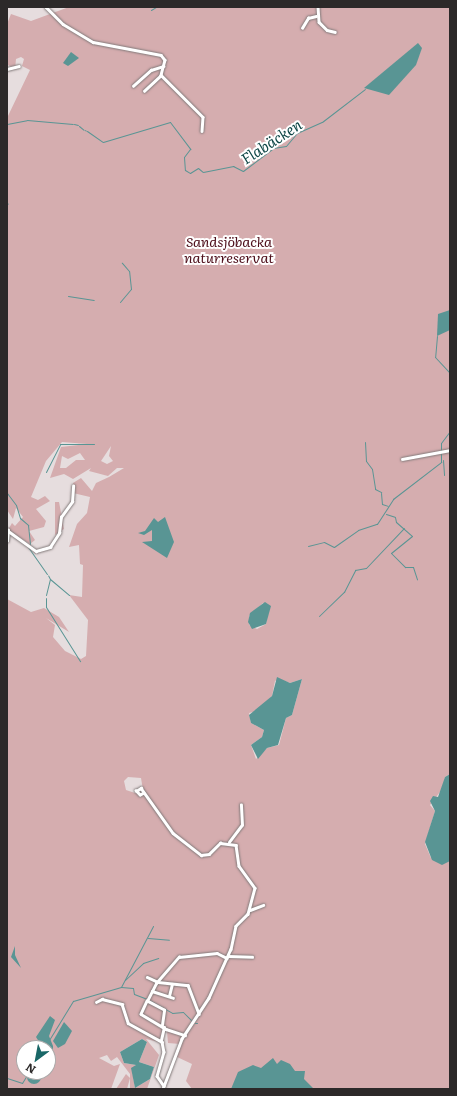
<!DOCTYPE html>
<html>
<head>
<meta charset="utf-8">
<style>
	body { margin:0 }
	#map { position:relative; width:457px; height:1096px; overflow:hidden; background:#e6ddde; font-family:Literata,serif }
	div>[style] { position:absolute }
	.green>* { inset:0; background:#d5adaf }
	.water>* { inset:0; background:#599594 }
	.round { border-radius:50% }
	.stream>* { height:1px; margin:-0.5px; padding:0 0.5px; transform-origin:0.5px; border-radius:0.5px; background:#599594 }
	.roads { filter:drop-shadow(0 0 1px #827a7a) drop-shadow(0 0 1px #827a7a) }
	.minor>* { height:2.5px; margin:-1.25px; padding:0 1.25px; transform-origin:1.25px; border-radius:1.25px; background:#fff }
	span { translate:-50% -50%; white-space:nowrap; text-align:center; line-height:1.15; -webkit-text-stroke:4px #fff; paint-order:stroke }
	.park-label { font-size:14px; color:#4d0e1a; font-style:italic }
	.water-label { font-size:15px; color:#0f4747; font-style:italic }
	.frame { position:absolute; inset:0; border:8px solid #2c2929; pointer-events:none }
	.north { position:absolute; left:16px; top:1040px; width:40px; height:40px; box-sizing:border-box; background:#fff; border:1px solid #aba9a9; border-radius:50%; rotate:212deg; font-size:11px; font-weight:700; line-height:16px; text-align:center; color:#2c2929 }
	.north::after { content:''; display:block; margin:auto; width:14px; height:18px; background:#196767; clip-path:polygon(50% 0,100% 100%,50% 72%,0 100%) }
</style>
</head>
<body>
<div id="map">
	<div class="green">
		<div style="clip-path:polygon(evenodd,69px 7px,450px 7px,450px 774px,445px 777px,443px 788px,430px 805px,435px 811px,425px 844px,431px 858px,450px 831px,450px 1089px,192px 1089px,186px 1081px,192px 1064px,175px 1056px,180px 1044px,168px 1043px,167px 1032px,163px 1029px,159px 1042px,146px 1039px,159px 1055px,147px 1089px,130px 1088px,130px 1074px,117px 1057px,111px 1061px,107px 1055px,99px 1058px,114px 1066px,120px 1064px,111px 1089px,7px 1089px,7px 599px,31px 612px,44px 608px,59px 617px,69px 632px,46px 618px,55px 625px,53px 637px,65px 651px,81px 659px,86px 656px,88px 620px,69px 595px,82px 597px,83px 565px,80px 564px,79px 545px,69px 547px,77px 524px,87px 513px,90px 497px,73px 493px,73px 483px,81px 478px,92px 491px,96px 483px,109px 477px,124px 468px,117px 468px,108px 476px,89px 471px,91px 468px,73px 479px,64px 474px,50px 478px,61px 447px,87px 444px,62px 442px,46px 461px,31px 497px,38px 500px,45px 496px,50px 501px,36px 509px,46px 521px,44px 527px,29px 531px,35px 540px,30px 544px,8px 530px,12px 523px,15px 526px,23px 517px,16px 508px,13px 519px,7px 510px,7px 118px,30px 70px,22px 66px,24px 59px,21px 57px,16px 59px,15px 70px,7px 64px,7px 24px,11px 14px,31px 21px,69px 7px,111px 446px,109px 456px,113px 461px,107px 464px,101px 461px,111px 446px,69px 7px,80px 453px,85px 460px,76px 460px,66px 468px,60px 468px,62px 456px,68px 459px,80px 453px,69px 7px,263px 603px,268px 604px,266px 624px,257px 629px,249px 625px,249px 616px,263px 603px,69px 7px,279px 679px,290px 683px,302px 679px,292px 715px,286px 718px,279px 745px,267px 748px,256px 759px,251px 745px,262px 737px,264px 730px,251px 723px,249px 713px,257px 711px,272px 696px,275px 681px,279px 679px,69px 7px,128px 777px,141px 778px,144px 796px,126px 790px,124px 781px,128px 777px,69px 7px,142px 1039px,147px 1042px,139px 1062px,154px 1067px,150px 1079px,135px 1088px,132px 1070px,136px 1065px,124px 1063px,120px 1052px,142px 1039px,69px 7px,24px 1048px,48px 1048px,48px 1072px,24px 1072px,24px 1048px)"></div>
		<div style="clip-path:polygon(55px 502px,59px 502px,64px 529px,55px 535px)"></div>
		<div style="clip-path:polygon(126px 1074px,130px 1078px,127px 1089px,116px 1089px)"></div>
	</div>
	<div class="water">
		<div style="clip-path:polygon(418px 43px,422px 48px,416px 65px,389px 95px,364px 88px)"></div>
		<div style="clip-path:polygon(71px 52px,79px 58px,68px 66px,63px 63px)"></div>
		<div style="clip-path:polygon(450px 310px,450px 330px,437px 336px,438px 314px)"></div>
		<div style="clip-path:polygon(165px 517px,174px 542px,167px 558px,142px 542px,152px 541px,152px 530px,144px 535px,138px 533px,145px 531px,154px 518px,158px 522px)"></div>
		<div style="clip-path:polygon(265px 602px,271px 606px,266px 624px,252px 629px,248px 622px,250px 613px)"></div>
		<div style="clip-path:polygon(277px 677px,290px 683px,302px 679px,292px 715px,286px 718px,278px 745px,267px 748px,258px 759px,251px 745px,262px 737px,264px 730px,251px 723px,249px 715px,272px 696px)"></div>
		<div style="clip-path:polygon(450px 774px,450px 861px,442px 865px,432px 860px,425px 842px,435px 811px,430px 801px,433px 796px,438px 797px,445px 777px)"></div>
		<div style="clip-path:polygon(15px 946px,15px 955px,21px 968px,11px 957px)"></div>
		<div style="clip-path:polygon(50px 1016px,55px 1020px,49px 1036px,53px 1046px,53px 1065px,48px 1073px,48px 1048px,43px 1048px,36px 1037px)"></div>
		<div style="clip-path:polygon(64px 1022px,72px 1031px,65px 1044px,58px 1048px,53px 1041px)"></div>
		<div style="clip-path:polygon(142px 1039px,147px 1042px,139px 1062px,154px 1067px,150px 1079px,135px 1088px,131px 1068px,136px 1065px,124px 1063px,120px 1052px)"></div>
		<div style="clip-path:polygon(273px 1058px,277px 1064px,281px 1060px,290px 1064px,295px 1071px,305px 1071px,304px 1079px,314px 1089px,231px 1089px,238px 1072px,253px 1065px,261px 1068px)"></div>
		<div class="round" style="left:27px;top:1070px;width:14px;height:14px"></div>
	</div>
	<div class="stream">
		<div style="left:151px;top:10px;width:6px;rotate:-31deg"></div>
		<div style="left:7px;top:124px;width:20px;rotate:-11deg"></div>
		<div style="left:27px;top:120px;width:46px;rotate:5deg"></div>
		<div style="left:74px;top:124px;width:4px;rotate:14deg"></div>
		<div style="left:79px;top:126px;width:6px;rotate:39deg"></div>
		<div style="left:85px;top:130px;width:1px;rotate:45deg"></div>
		<div style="left:87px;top:131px;width:19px;rotate:35deg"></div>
		<div style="left:103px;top:142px;width:70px;rotate:-16.6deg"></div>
		<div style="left:170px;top:122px;width:34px;rotate:53deg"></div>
		<div style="left:190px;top:149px;width:10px;rotate:127deg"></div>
		<div style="left:184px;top:157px;width:13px;rotate:86deg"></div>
		<div style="left:185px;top:170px;width:6px;rotate:31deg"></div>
		<div style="left:190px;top:173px;width:9px;rotate:-32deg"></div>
		<div style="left:198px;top:168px;width:6px;rotate:39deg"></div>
		<div style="left:203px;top:172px;width:31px;rotate:-11deg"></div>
		<div style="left:233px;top:166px;width:11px;rotate:27deg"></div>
		<div style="left:243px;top:171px;width:38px;rotate:-37deg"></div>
		<div style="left:273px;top:148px;width:13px;rotate:-9deg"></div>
		<div style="left:286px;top:146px;width:17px;rotate:-50deg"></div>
		<div style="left:297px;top:133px;width:27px;rotate:-24deg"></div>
		<div style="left:322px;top:122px;width:54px;rotate:-37.5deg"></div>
		<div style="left:7px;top:203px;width:1px;rotate:45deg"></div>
		<div style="left:68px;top:296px;width:26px;rotate:9deg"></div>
		<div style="left:120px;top:302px;width:17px;rotate:-50deg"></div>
		<div style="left:131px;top:289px;width:18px;rotate:-96deg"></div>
		<div style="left:129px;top:271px;width:11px;rotate:-131deg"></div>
		<div style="left:437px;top:336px;width:21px;rotate:95deg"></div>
		<div style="left:435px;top:357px;width:22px;rotate:47deg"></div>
		<div style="left:365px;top:442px;width:19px;rotate:87deg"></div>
		<div style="left:366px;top:461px;width:10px;rotate:53deg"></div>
		<div style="left:372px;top:469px;width:20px;rotate:81deg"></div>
		<div style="left:375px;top:489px;width:7px;rotate:27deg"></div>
		<div style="left:443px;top:460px;width:15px;rotate:86deg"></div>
		<div style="left:46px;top:472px;width:31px;rotate:-63deg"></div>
		<div style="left:60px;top:444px;width:34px"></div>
		<div style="left:7px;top:493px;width:15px;rotate:53deg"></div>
		<div style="left:16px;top:505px;width:14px;rotate:73deg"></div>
		<div style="left:20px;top:518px;width:11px;rotate:41deg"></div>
		<div style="left:28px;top:525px;width:19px;rotate:84deg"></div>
		<div style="left:381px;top:493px;width:11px;rotate:85deg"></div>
		<div style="left:382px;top:504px;width:6px;rotate:18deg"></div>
		<div style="left:386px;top:514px;width:9px;rotate:18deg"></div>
		<div style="left:395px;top:517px;width:5px;rotate:79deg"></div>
		<div style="left:396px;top:522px;width:21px;rotate:41deg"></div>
		<div style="left:412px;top:536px;width:27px;rotate:141deg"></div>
		<div style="left:391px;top:553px;width:20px;rotate:45deg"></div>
		<div style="left:405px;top:567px;width:8px"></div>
		<div style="left:413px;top:567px;width:13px;rotate:72deg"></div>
		<div style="left:308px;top:546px;width:16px;rotate:-14deg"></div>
		<div style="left:324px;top:542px;width:11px;rotate:27deg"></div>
		<div style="left:334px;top:547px;width:29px;rotate:-35deg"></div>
		<div style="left:358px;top:530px;width:20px;rotate:-18deg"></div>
		<div style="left:377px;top:524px;width:30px;rotate:-57deg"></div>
		<div style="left:393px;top:499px;width:61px;rotate:-37.6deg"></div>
		<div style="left:441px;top:462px;width:19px;rotate:-90deg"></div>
		<div style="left:441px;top:443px;width:15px;rotate:-53deg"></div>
		<div style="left:28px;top:547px;width:33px;rotate:55deg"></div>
		<div style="left:50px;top:579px;width:25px;rotate:40deg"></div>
		<div style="left:46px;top:595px;width:16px;rotate:-76deg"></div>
		<div style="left:50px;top:579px;width:4px;rotate:-117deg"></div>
		<div style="left:46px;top:598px;width:9px;rotate:90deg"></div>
		<div style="left:46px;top:607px;width:64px;rotate:57.8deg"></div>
		<div style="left:319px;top:616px;width:35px;rotate:-44deg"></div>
		<div style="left:344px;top:592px;width:25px;rotate:-63deg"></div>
		<div style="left:355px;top:570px;width:11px;rotate:-10deg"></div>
		<div style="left:366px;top:568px;width:55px;rotate:-46.5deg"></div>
		<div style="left:148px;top:938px;width:21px;rotate:5deg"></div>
		<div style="left:125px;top:980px;width:25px;rotate:-43deg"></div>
		<div style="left:143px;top:963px;width:16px;rotate:-18deg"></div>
		<div style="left:121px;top:987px;width:12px;rotate:5deg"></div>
		<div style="left:133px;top:988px;width:6px;rotate:81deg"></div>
		<div style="left:134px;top:994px;width:14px;rotate:21deg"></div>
		<div style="left:149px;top:1000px;width:26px;rotate:29deg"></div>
		<div style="left:172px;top:1013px;width:11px;rotate:-5deg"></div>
		<div style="left:183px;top:1012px;width:14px;rotate:45deg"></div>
		<div style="left:195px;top:1023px;width:2px"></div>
		<div style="left:49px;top:1040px;width:46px;rotate:-58.4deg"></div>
		<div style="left:73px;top:1001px;width:50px;rotate:-16.3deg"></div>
		<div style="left:121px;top:987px;width:69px;rotate:-62.3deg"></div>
		<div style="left:7px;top:1078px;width:16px;rotate:18deg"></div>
		<div style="left:22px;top:1083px;width:13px;rotate:-58deg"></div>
	</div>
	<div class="roads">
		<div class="minor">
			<div style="left:46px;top:7px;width:24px;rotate:45deg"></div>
			<div style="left:63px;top:24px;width:35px;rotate:31deg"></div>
			<div style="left:93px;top:42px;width:69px;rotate:10.8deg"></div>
			<div style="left:161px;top:55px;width:6px;rotate:51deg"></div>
			<div style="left:165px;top:60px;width:16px;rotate:105deg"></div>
			<div style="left:161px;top:75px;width:59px;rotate:45deg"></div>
			<div style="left:203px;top:117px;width:14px;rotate:94deg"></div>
			<div style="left:318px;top:7px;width:15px;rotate:86deg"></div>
			<div style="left:319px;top:22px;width:11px;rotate:45deg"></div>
			<div style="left:327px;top:30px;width:8px;rotate:14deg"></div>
			<div style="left:302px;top:28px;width:12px;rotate:-59deg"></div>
			<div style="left:308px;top:18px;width:8px;rotate:-14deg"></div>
			<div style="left:7px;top:69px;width:12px;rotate:-14deg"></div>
			<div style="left:133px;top:86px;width:24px;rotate:-42deg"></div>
			<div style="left:151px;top:70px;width:13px;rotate:-18deg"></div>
			<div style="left:144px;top:91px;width:23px;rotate:-43deg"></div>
			<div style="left:402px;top:459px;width:49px;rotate:-10.6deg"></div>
			<div style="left:7px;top:530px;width:36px;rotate:36deg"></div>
			<div style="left:36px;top:551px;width:15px;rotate:-16deg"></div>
			<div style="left:50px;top:547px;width:17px;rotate:-57deg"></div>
			<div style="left:59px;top:533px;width:16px;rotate:-83deg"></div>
			<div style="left:61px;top:517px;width:19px;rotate:-54deg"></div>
			<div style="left:72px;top:502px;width:16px;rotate:-86deg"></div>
			<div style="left:7px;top:541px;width:11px;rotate:-85deg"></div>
			<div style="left:144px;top:793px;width:4px;rotate:153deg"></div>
			<div style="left:140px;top:795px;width:6px;rotate:-135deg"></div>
			<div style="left:136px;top:791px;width:6px;rotate:-31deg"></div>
			<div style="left:141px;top:788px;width:55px;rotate:54.6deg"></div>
			<div style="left:173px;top:833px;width:36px;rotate:38deg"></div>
			<div style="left:201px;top:855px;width:8px;rotate:-7deg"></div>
			<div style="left:209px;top:854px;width:16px;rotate:-45deg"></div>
			<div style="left:220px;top:843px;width:16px;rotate:7deg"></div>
			<div style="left:236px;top:845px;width:21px;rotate:82deg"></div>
			<div style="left:239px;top:866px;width:27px;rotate:54deg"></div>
			<div style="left:255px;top:888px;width:27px;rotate:105deg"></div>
			<div style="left:248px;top:914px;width:17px;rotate:135deg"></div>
			<div style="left:236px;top:926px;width:24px;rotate:102deg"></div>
			<div style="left:231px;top:949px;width:54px;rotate:114.2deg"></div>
			<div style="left:209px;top:998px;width:49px;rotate:123.4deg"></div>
			<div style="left:182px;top:1039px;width:53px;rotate:110.8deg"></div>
			<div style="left:229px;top:842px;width:21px;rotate:-53deg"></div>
			<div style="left:242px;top:825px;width:20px;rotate:-93deg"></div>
			<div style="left:250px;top:910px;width:14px;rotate:-21deg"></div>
			<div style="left:228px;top:956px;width:24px;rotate:2deg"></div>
			<div style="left:147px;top:977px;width:12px;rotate:24deg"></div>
			<div style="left:158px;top:982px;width:30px;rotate:6deg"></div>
			<div style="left:188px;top:985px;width:31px;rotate:69deg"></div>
			<div style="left:152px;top:991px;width:22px;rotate:18deg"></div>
			<div style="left:169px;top:996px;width:12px;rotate:-76deg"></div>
			<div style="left:147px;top:1001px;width:20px;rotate:-63deg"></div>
			<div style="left:156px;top:983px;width:35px;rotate:-49deg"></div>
			<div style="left:179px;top:957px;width:38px;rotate:-6deg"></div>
			<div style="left:217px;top:953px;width:11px;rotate:27deg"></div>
			<div style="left:96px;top:1002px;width:7px;rotate:-27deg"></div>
			<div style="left:102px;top:999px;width:21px;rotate:14deg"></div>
			<div style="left:122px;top:1004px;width:20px;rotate:72deg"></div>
			<div style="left:128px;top:1023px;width:39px;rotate:29deg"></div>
			<div style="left:162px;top:1042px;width:10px;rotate:79deg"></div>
			<div style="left:164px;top:1052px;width:25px;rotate:106deg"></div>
			<div style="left:157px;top:1076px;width:12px;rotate:55deg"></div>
			<div style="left:162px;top:1025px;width:15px;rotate:-82deg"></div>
			<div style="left:164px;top:1010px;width:19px;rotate:-152deg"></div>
			<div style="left:147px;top:1001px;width:14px;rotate:115deg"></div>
			<div style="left:141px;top:1014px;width:29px;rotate:31deg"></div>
			<div style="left:166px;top:1029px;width:20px;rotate:18deg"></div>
			<div style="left:161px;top:1040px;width:13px;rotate:-77deg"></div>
		</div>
	</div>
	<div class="park-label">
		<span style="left:229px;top:249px">Sandsjöbacka<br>naturreservat</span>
	</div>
	<div class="water-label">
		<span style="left:271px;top:141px;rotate:-33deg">Flabäcken</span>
	</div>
	<div class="frame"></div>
	<div class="north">N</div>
</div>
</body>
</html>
